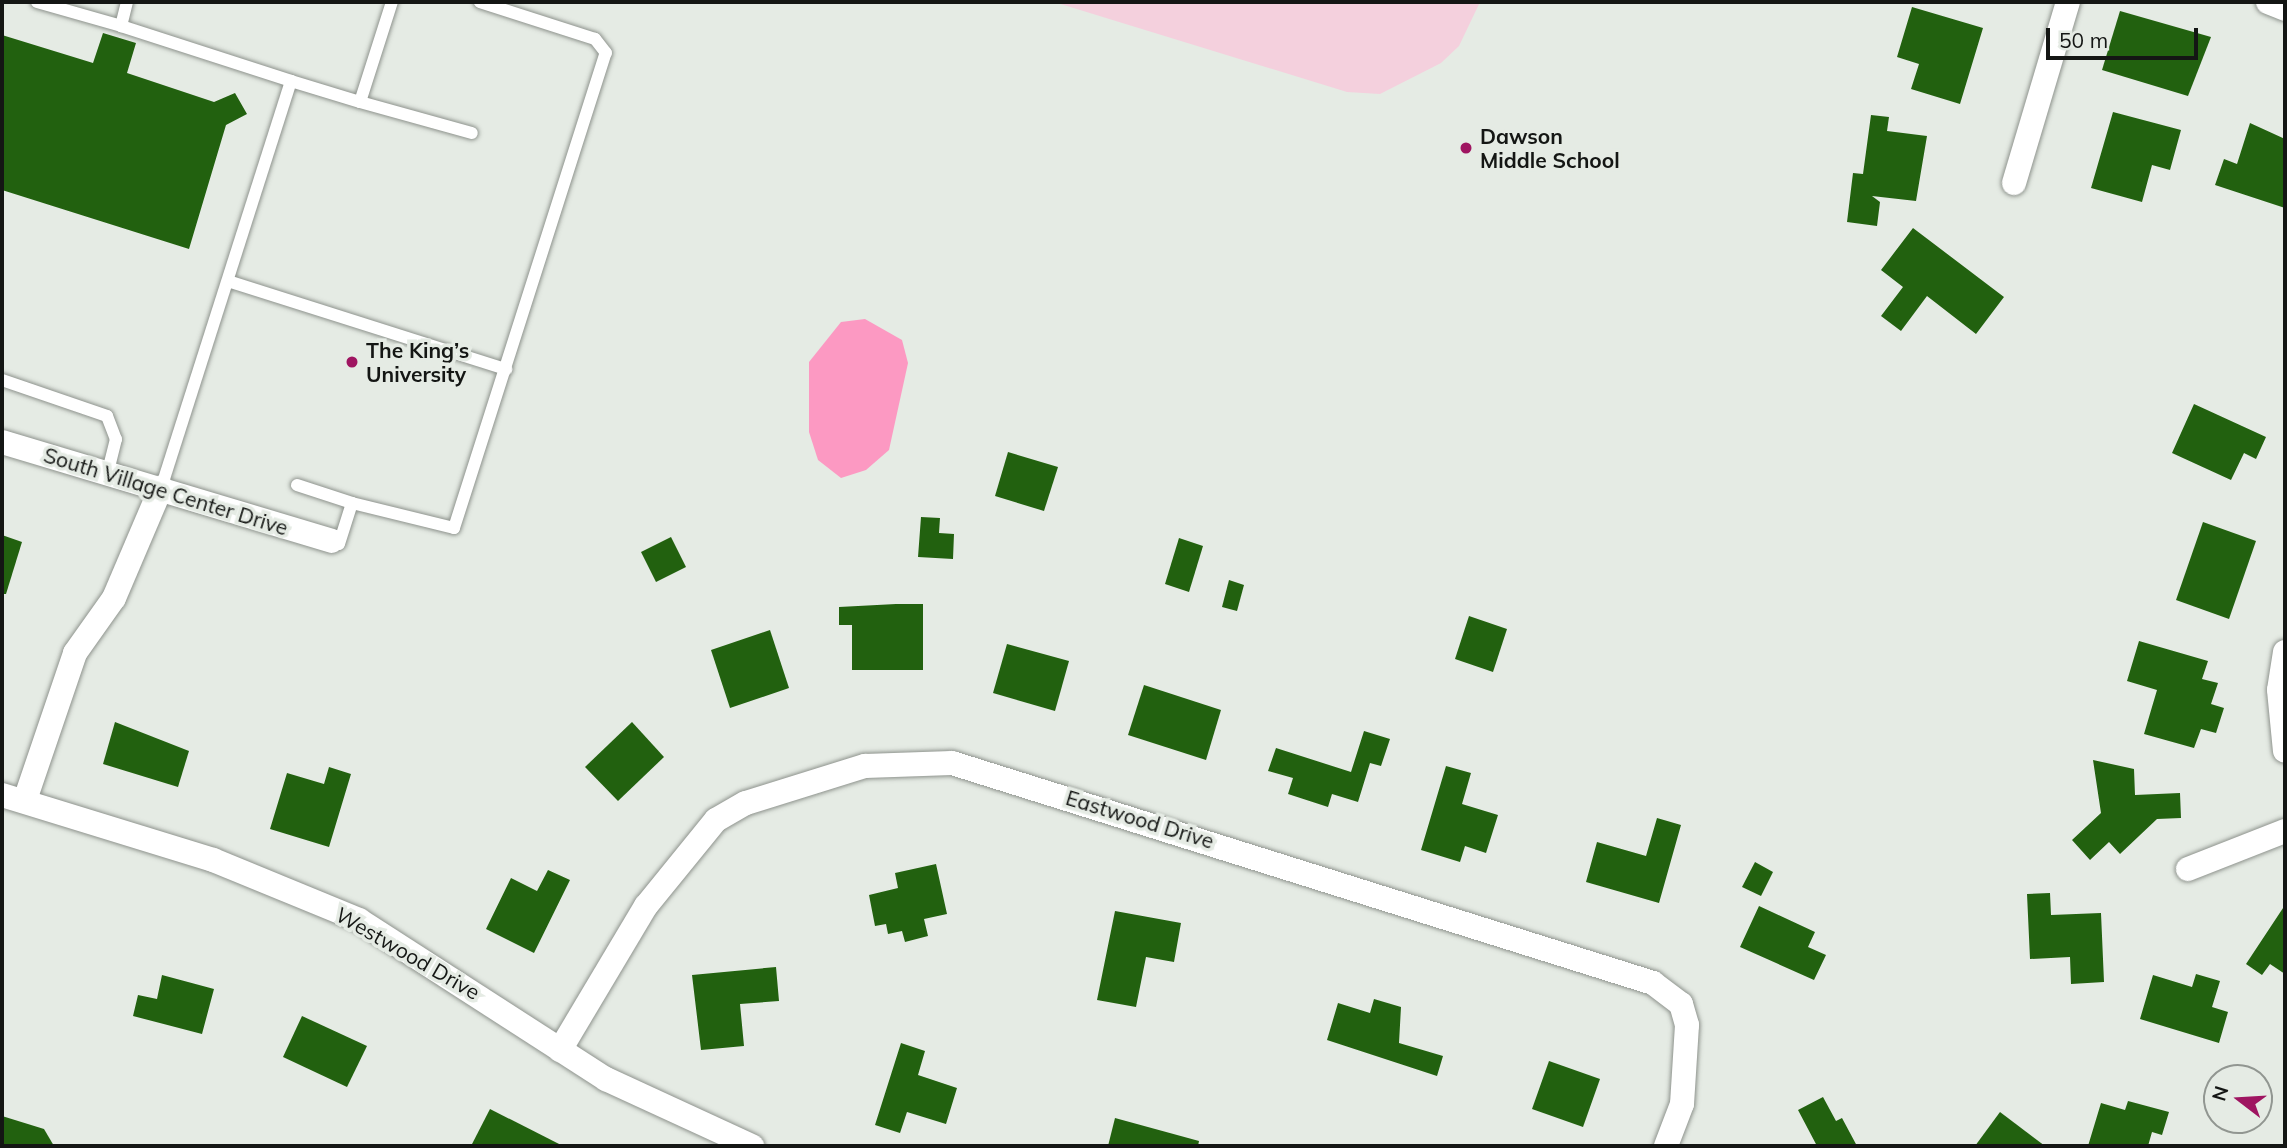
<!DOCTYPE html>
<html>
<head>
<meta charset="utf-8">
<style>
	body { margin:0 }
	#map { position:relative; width:2287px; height:1148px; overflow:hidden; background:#e5ebe4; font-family:Mulish,sans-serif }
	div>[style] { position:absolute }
	.green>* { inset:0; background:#f4d0dd }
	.water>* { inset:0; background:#fc99c2 }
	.building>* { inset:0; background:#22610f }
	.roads { filter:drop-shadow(0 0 2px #8e938d) drop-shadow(0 0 2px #8e938d) }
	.service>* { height:12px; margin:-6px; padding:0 6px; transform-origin:6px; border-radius:6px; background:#fff }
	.minor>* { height:24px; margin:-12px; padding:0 12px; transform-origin:12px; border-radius:12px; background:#fff }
	.dots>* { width:19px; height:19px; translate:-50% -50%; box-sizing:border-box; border:4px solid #e5ebe4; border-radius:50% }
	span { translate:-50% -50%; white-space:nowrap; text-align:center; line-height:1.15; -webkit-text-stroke:7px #e5ebe4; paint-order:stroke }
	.poi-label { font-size:21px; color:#141614; font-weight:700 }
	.left { translate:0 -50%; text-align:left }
	.street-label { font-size:21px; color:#141614 }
	.frame { position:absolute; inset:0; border:4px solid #141614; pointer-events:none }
	.north { position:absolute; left:2203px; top:1064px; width:70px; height:70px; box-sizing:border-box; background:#e5ebe4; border:2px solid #919691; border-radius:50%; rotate:287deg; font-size:19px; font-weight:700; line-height:28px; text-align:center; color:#141614 }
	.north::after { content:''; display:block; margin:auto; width:24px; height:32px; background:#9f1561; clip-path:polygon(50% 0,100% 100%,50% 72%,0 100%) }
	.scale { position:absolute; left:2046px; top:28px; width:152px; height:32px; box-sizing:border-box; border:4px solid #141614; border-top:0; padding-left:9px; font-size:21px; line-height:24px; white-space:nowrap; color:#141614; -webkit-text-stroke:5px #e5ebe4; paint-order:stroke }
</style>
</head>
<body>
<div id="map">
	<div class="green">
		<div style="clip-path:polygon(1054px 2px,1480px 2px,1459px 46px,1441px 63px,1380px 94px,1347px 92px)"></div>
	</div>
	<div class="water">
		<div style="clip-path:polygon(865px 319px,902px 340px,908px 363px,889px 450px,866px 470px,841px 478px,818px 460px,809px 432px,809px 362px,841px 322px)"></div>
	</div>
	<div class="building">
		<div style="clip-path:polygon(1912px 7px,1983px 28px,1960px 104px,1911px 89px,1919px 64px,1897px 57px)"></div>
		<div style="clip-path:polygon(2120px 11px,2211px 37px,2188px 96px,2102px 70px)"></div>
		<div style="clip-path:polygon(103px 33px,136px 43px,127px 73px,214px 102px,235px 93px,247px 114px,226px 125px,189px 249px,2px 190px,2px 35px,93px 63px)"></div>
		<div style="clip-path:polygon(2113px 112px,2181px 130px,2170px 170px,2152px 165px,2142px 202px,2091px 188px)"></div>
		<div style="clip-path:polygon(1871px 115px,1889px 117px,1887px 131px,1927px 136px,1916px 201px,1872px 196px,1880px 202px,1877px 226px,1847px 222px,1853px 173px,1863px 174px)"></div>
		<div style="clip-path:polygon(2250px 123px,2285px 139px,2285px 208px,2215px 185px,2224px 159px,2237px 164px)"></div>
		<div style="clip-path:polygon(1913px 228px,2004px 297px,1976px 334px,1927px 296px,1901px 331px,1881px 316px,1903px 287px,1881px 270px)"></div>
		<div style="clip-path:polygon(2194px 404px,2266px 437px,2256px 459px,2244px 453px,2231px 480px,2172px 453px)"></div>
		<div style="clip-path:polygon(1008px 452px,1058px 467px,1044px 511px,995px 496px)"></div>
		<div style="clip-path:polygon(921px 517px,940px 518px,939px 533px,954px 534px,953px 559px,918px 557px)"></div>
		<div style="clip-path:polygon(2203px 522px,2256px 541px,2229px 619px,2176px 600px)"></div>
		<div style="clip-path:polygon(2px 535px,22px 542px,6px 594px,2px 594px)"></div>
		<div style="clip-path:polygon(671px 537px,686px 567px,656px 582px,641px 552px)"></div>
		<div style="clip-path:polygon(1179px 538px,1203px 546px,1189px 592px,1165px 584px)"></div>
		<div style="clip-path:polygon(1229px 580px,1244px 585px,1237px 611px,1222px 607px)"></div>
		<div style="clip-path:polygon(896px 604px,923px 604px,923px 670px,852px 670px,852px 625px,839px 625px,839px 607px)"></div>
		<div style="clip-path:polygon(1469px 616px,1507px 629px,1493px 672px,1455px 659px)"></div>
		<div style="clip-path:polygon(770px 630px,789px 688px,730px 708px,711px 650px)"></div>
		<div style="clip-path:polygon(2139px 641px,2208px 661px,2202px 679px,2218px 683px,2211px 704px,2224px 708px,2216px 733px,2201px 729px,2194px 748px,2144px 734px,2157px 690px,2127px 681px)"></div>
		<div style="clip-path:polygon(1007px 644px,1069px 661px,1055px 711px,993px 693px)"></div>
		<div style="clip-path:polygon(1144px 685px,1221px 710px,1206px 760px,1128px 735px)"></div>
		<div style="clip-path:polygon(115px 722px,189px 751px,178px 787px,103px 764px)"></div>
		<div style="clip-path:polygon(632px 722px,664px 757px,618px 801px,585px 767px)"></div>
		<div style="clip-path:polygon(1364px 731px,1390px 739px,1381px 766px,1370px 763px,1358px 802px,1332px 794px,1328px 807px,1288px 794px,1293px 778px,1268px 771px,1276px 748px,1351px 772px)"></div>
		<div style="clip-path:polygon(2093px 760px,2134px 769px,2135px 795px,2180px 793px,2181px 818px,2157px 819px,2120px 854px,2109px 842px,2090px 860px,2072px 840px,2101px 813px)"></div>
		<div style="clip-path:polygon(1446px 766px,1471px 773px,1462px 804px,1498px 815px,1486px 853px,1465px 846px,1460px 862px,1421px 850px)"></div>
		<div style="clip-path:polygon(329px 767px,351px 774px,329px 847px,270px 829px,287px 773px,324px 784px)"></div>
		<div style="clip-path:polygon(1657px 818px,1681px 825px,1659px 903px,1586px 882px,1597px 842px,1646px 856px)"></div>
		<div style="clip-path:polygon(1755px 862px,1773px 872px,1761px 896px,1742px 887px)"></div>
		<div style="clip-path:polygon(936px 864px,947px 914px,924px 919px,928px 936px,905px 942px,902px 931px,888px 934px,886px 924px,875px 926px,869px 895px,898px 888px,895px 873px)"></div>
		<div style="clip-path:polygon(548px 870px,570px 880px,534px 953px,486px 929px,511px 878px,537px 891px)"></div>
		<div style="clip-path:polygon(2050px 893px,2051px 915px,2101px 913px,2104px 982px,2071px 984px,2070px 957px,2030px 959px,2027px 894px)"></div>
		<div style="clip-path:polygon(2285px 905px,2285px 974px,2270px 964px,2262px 975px,2246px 964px)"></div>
		<div style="clip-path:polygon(1759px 906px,1815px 932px,1808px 947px,1826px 955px,1814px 980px,1740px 947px)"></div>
		<div style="clip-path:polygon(1115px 911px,1181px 923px,1174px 962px,1146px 957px,1136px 1007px,1097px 1000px)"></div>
		<div style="clip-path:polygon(776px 967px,779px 1001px,740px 1004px,744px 1046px,701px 1050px,692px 975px)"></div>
		<div style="clip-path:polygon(2196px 974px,2220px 981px,2212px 1007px,2228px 1012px,2219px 1043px,2140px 1019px,2153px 975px,2192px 987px)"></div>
		<div style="clip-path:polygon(162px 975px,214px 989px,202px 1034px,133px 1016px,138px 995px,157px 999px)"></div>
		<div style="clip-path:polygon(1374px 999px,1401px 1007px,1399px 1043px,1443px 1056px,1437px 1076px,1327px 1040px,1338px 1003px,1370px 1013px)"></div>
		<div style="clip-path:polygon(302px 1016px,367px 1046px,347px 1087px,283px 1057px)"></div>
		<div style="clip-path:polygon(901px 1043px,925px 1051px,918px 1075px,957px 1088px,946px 1124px,907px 1112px,900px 1133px,875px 1125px)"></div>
		<div style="clip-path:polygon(1549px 1061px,1600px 1079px,1583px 1127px,1532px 1109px)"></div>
		<div style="clip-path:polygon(1823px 1097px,1836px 1121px,1842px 1118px,1857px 1146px,1817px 1146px,1798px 1110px)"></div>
		<div style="clip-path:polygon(2128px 1101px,2169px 1112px,2162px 1135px,2152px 1132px,2148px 1146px,2088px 1146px,2101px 1103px,2125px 1110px)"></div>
		<div style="clip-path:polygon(490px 1109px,563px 1146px,471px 1146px)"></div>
		<div style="clip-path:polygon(2000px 1112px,2045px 1146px,1975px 1146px)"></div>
		<div style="clip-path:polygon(2px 1116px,44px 1129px,54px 1146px,2px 1146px)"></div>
		<div style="clip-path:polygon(1115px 1118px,1199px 1141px,1198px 1146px,1108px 1146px)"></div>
	</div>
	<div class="roads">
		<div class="service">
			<div style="left:37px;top:2px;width:87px;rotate:15.9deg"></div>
			<div style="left:127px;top:2px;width:25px;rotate:104deg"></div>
			<div style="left:121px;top:26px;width:179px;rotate:17.9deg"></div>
			<div style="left:291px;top:81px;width:427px;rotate:107.7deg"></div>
			<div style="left:291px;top:81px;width:72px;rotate:16.9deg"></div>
			<div style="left:360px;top:102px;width:105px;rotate:-72.3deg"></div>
			<div style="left:360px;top:102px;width:116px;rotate:15.5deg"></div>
			<div style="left:228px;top:281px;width:292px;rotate:17.6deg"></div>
			<div style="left:2px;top:380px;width:111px;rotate:18.9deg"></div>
			<div style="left:107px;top:416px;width:25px;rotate:69deg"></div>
			<div style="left:116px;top:439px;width:34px;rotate:104deg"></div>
			<div style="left:297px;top:485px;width:58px;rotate:18.1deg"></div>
			<div style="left:334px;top:542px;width:5px;rotate:22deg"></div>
			<div style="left:339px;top:544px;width:43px;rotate:-72.4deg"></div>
			<div style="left:352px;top:503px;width:105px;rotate:13.8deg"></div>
			<div style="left:454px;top:528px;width:499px;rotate:-72.3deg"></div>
			<div style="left:606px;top:53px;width:18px;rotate:-128deg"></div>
			<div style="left:595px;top:39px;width:121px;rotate:-162.2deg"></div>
		</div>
		<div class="minor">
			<div style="left:2268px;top:2px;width:18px;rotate:22deg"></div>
			<div style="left:2014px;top:183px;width:189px;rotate:-73.4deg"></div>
			<div style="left:2px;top:442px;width:344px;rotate:16.7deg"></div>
			<div style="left:2285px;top:652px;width:38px;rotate:99deg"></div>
			<div style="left:2279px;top:690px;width:61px;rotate:84.4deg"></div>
			<div style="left:2px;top:795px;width:221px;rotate:17.1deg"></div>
			<div style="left:213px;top:860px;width:158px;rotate:22.3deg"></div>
			<div style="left:359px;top:920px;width:294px;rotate:32.8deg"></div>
			<div style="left:606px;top:1079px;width:161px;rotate:24.7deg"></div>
			<div style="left:25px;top:800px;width:155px;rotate:-71.2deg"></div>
			<div style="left:75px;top:653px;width:67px;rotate:-54.7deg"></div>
			<div style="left:114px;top:598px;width:120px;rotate:-66.9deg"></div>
			<div style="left:2188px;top:869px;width:104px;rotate:-21.4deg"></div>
			<div style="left:560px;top:1050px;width:168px;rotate:-59.2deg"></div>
			<div style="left:646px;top:906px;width:111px;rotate:-50.9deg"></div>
			<div style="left:716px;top:820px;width:34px;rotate:-30deg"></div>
			<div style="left:746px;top:803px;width:125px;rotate:-17.3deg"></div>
			<div style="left:865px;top:766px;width:87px;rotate:-2deg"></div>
			<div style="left:952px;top:763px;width:735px;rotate:17.42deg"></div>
			<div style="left:1653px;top:983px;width:35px;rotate:37deg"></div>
			<div style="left:1681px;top:1004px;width:22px;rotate:74deg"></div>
			<div style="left:1687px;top:1025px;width:79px;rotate:93.6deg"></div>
			<div style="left:1682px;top:1104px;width:45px;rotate:110.9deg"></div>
		</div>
	</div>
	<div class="dots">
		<div style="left:1466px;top:148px;background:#9f1561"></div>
		<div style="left:352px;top:362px;background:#9f1561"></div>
	</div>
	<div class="poi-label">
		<span class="left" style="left:1480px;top:148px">Dawson<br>Middle School</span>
		<span class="left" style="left:366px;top:362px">The King’s<br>University</span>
	</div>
	<div class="street-label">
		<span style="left:166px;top:491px;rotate:17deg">South Village Center Drive</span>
		<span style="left:1140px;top:819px;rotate:17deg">Eastwood Drive</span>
		<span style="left:408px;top:953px;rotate:30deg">Westwood Drive</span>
	</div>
	<div class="frame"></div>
	<div class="north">N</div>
	<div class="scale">50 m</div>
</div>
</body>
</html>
